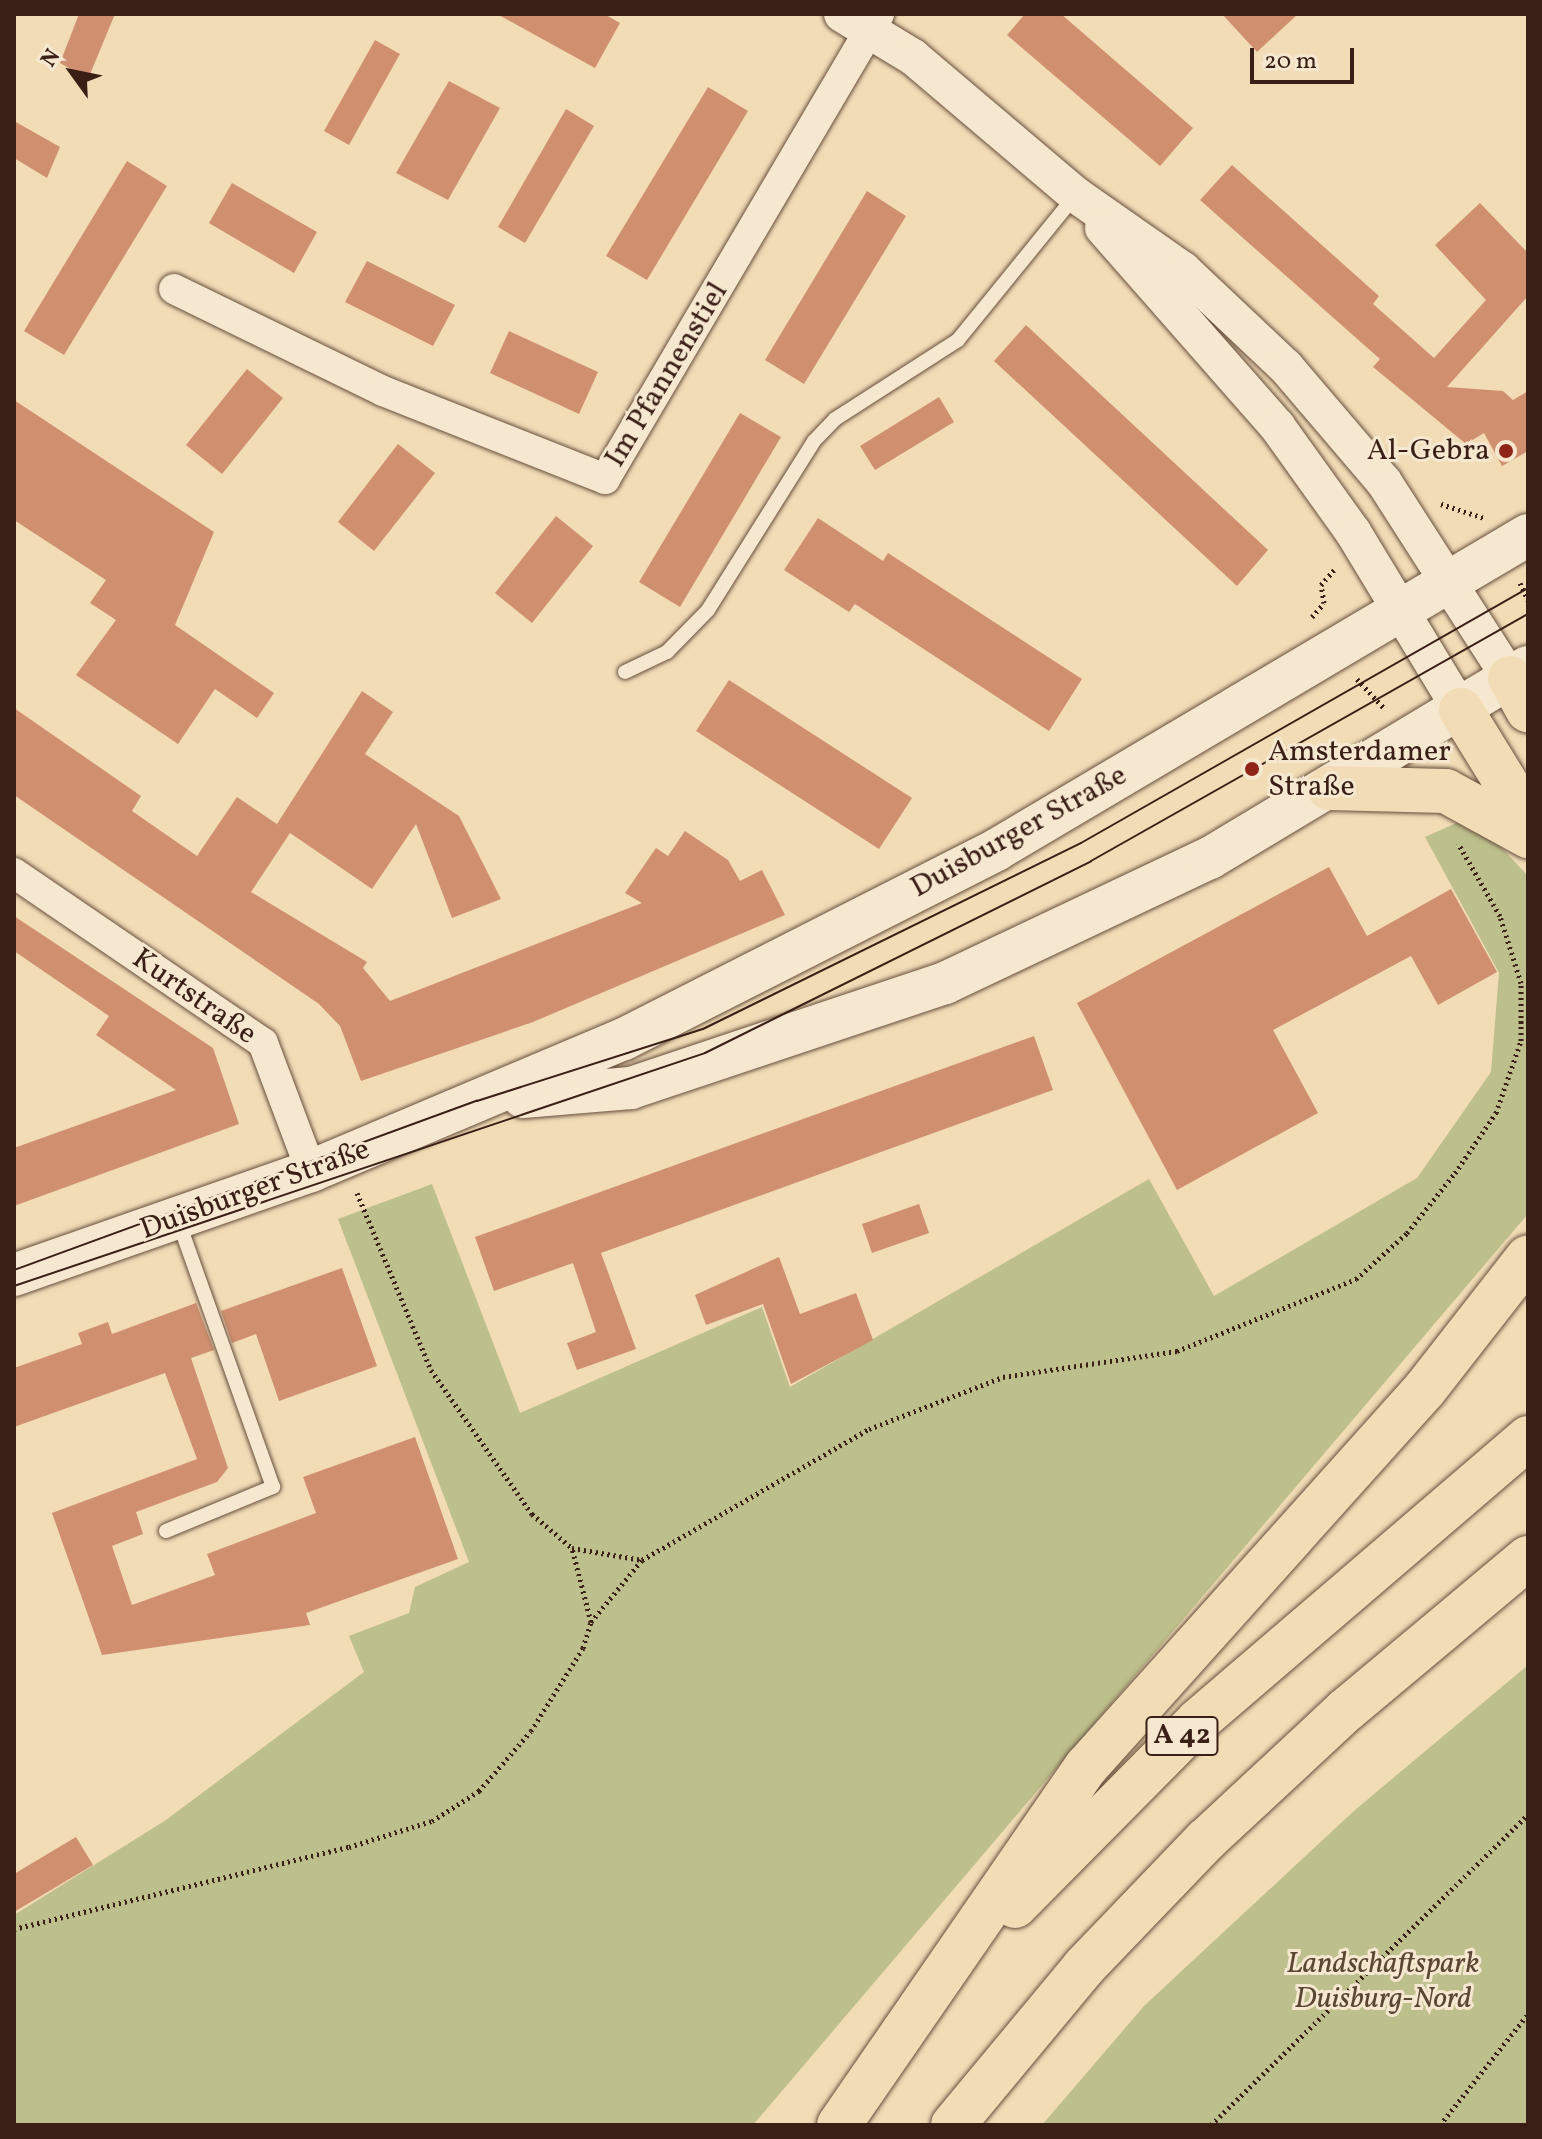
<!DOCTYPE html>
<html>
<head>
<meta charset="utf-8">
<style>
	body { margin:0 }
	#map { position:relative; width:1542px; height:2139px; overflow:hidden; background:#f1dcb6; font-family:Vollkorn,serif }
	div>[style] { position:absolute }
	.green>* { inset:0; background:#bdbf8c }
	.building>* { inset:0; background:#d09070 }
	.path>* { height:5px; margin-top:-2.5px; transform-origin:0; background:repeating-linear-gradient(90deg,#391f15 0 2px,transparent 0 6px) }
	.roads { filter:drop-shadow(0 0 2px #674e3d) drop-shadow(0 0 2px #674e3d) }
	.service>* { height:14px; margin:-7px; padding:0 7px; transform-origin:7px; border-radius:7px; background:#f6e8d0 }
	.minor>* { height:30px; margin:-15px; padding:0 15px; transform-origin:15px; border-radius:15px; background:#f6e8d0 }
	.tertiary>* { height:36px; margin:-18px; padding:0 18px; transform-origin:18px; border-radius:18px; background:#f6e8d0 }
	.secondary>* { height:42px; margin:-21px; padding:0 21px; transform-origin:21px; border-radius:21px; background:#f6e8d0 }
	.motorway>* { height:44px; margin:-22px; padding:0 22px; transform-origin:22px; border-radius:22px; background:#f1dcb6 }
	.tram>* { height:2px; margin:-1px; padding:0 1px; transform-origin:1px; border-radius:1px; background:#391f15 }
	.dots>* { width:22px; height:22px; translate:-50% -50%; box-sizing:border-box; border:4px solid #f6e8d0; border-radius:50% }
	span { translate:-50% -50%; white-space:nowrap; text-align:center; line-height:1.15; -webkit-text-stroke:6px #f6e8d0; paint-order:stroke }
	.shield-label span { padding:2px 6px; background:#f6e8d0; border:2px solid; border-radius:6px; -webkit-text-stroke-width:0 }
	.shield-label { font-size:28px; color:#391f15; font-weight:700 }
	.street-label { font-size:30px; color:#391f15 }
	.poi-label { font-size:30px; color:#391f15 }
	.right { translate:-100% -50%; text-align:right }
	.left { translate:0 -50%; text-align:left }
	.park-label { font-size:30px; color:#5a4733; font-style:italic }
	.frame { position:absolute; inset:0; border:16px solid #391f15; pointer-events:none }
	.north { position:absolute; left:32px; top:32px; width:80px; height:80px; -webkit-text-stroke:6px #f6e8d0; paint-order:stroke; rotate:303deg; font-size:22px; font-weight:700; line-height:32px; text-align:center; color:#391f15 }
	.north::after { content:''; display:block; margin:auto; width:28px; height:36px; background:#391f15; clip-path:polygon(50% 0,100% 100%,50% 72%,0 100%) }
	.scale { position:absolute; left:1250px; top:48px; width:104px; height:36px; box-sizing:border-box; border:4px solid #391f15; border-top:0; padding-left:10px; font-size:24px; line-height:28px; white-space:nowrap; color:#391f15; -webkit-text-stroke:6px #f6e8d0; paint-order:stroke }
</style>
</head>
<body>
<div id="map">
	<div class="green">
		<div style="clip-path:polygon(1472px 816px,1528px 876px,1527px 1215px,753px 2125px,14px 2125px,14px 1915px,166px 1820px,364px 1672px,349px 1636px,409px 1613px,415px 1587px,469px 1562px,338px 1219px,432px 1184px,520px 1413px,762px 1307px,790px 1387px,1149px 1179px,1214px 1296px,1417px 1178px,1491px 1072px,1499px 973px,1425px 837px)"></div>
		<div style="clip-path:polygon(1528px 1665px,1528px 2125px,1042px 2125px,1144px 2006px,1355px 1810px)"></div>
	</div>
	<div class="building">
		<div style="clip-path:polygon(79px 14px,115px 14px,88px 79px,60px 63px)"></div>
		<div style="clip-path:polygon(497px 14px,604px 14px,620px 23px,595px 68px)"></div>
		<div style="clip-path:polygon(1025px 14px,1061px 14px,1193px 128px,1160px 166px,1007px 35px)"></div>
		<div style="clip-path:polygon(1222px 14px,1298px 14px,1257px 52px)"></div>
		<div style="clip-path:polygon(375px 40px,400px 54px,349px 145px,324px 131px)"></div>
		<div style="clip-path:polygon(449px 81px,500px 108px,448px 200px,396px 173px)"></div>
		<div style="clip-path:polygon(708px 87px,748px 111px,647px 280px,606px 256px)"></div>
		<div style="clip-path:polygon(566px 109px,594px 126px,525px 243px,498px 227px)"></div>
		<div style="clip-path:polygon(14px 121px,60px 147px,47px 178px,14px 158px)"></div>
		<div style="clip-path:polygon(127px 161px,167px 186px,64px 355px,24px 331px)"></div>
		<div style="clip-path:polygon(1232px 165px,1379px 296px,1373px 304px,1434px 358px,1486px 300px,1435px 245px,1480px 203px,1528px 253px,1528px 296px,1447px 387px,1503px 391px,1513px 400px,1528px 391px,1528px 451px,1502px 466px,1484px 433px,1466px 444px,1373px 367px,1380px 359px,1200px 200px)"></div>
		<div style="clip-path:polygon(232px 183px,317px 232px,294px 273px,209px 223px)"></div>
		<div style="clip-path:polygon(867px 191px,906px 216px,804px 384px,765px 360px)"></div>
		<div style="clip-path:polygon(367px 261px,455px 305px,433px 346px,345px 302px)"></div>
		<div style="clip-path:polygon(1026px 325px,1268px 550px,1237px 586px,994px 361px)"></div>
		<div style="clip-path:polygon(509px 331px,598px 372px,579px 414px,490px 373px)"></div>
		<div style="clip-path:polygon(247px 369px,283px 398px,222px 474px,186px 445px)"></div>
		<div style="clip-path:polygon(939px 397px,954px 422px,875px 470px,860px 446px)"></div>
		<div style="clip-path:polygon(14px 400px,214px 532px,175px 625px,274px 693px,257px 718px,215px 689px,178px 744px,76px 675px,116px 620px,90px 603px,106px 580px,14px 520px)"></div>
		<div style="clip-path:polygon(740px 413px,781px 437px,680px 607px,639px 582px)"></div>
		<div style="clip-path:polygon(398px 444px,435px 473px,374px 551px,338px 522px)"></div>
		<div style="clip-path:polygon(556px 516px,593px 546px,532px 623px,495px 593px)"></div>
		<div style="clip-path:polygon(818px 518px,883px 561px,888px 553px,1082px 679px,1049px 731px,855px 604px,849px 612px,784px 570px)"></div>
		<div style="clip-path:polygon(729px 680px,912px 798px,879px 849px,696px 731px)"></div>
		<div style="clip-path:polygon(362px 691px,393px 712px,365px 754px,459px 816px,501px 899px,452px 918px,416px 824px,372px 889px,290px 833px,251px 892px,367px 962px,363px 968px,390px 1001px,642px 903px,625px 893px,656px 848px,668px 856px,685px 831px,728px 860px,740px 881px,762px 870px,785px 915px,533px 1022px,361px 1081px,340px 1026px,319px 1004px,14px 795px,14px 708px,141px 796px,132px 811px,197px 856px,237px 797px,290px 833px,277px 824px)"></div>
		<div style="clip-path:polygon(1329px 867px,1367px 936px,1451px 889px,1497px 972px,1438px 1005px,1411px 956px,1273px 1030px,1318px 1113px,1177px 1190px,1077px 1003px)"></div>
		<div style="clip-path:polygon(14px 916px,213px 1048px,239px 1124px,14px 1206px,14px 1148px,176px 1090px,96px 1035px,109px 1016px,14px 951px)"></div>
		<div style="clip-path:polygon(1034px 1036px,1053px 1090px,601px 1253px,636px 1349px,577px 1370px,567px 1343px,596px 1332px,573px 1263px,494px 1291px,475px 1237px)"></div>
		<div style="clip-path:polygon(919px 1204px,929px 1233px,872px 1253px,862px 1224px)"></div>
		<div style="clip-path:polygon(779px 1257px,800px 1314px,856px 1293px,873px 1340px,791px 1384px,763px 1304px,706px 1325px,695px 1295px)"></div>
		<div style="clip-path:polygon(342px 1268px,377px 1366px,279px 1401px,256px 1334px,232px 1343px,221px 1311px)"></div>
		<div style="clip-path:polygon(196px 1303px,214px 1350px,191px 1358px,228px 1468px,217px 1482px,136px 1512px,143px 1534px,112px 1546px,132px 1605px,215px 1575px,207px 1554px,316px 1513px,303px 1477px,415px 1437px,458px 1559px,306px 1613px,310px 1625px,102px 1655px,52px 1513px,197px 1459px,165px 1373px,14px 1427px,14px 1368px,82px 1344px,78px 1333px,108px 1322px,112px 1334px)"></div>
		<div style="clip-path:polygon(76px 1837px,93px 1865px,14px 1912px,14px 1874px)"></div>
	</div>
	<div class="path">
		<div style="left:1441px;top:504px;width:45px;rotate:18deg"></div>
		<div style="left:1520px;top:583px;width:19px;rotate:65deg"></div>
		<div style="left:1312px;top:617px;width:18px;rotate:-49deg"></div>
		<div style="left:1324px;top:603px;width:18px;rotate:-99deg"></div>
		<div style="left:1321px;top:585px;width:21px;rotate:-49deg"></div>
		<div style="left:1357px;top:679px;width:41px;rotate:47deg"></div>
		<div style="left:357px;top:1193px;width:192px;rotate:67.3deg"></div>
		<div style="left:431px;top:1370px;width:176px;rotate:55deg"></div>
		<div style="left:532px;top:1514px;width:52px;rotate:40.4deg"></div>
		<div style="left:572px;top:1548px;width:71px;rotate:9.7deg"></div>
		<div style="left:642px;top:1560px;width:262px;rotate:-30deg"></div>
		<div style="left:869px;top:1429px;width:144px;rotate:-21.2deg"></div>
		<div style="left:1003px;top:1377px;width:176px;rotate:-8.5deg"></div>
		<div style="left:1177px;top:1351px;width:193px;rotate:-21.9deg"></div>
		<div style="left:1356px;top:1279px;width:69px;rotate:-42deg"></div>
		<div style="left:1407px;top:1233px;width:77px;rotate:-51.3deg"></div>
		<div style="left:1455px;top:1173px;width:73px;rotate:-55.7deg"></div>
		<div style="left:1496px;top:1113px;width:76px;rotate:-70.9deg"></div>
		<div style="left:1521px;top:1041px;width:58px;rotate:-90deg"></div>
		<div style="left:1521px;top:983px;width:70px;rotate:-107.4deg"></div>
		<div style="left:1500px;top:916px;width:84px;rotate:-119.9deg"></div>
		<div style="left:591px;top:1622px;width:80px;rotate:-50.6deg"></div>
		<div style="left:14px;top:1929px;width:345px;rotate:-13.8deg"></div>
		<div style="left:349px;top:1847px;width:87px;rotate:-17.4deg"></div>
		<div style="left:432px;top:1821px;width:56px;rotate:-32.6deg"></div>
		<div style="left:479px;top:1791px;width:79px;rotate:-49.1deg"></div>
		<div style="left:531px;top:1731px;width:98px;rotate:-57.9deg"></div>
		<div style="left:583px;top:1648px;width:27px;rotate:-73deg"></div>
		<div style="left:591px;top:1622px;width:76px;rotate:-104.4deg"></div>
		<div style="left:1211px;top:2125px;width:443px;rotate:-44.4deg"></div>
		<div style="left:1440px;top:2125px;width:142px;rotate:-51.6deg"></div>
	</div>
	<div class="roads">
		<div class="service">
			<div style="left:625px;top:672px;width:47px;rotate:-25.5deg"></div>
			<div style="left:667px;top:652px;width:59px;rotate:-45.7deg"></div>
			<div style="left:708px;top:610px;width:199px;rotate:-57.9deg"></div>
			<div style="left:814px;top:441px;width:30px;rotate:-46deg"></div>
			<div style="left:835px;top:419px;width:146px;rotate:-32.7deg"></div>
			<div style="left:958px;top:340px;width:187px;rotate:-50.9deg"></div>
			<div style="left:166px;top:1531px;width:116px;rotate:-22.4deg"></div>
			<div style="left:273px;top:1487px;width:280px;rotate:-109.6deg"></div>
		</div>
		<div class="minor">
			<div style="left:174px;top:289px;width:233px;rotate:26deg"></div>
			<div style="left:383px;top:391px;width:239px;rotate:21.6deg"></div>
			<div style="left:605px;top:479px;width:540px;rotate:-59.49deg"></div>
			<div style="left:14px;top:873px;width:301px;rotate:34.3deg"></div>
			<div style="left:263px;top:1043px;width:137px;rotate:69.4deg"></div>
		</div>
		<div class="tertiary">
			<div style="left:842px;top:14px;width:83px;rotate:31.2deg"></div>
			<div style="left:913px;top:57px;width:214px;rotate:40.3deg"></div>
			<div style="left:1076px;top:195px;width:131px;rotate:35deg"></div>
			<div style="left:1183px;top:270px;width:141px;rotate:43.3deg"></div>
			<div style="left:1286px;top:367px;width:151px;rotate:49.6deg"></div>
			<div style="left:1384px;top:482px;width:233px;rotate:57.3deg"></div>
			<div style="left:1103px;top:228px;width:264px;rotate:48.7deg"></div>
			<div style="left:1277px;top:426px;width:130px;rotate:54.4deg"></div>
			<div style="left:1353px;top:532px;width:208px;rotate:58.8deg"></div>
		</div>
		<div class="secondary">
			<div style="left:523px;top:1097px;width:108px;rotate:-4.8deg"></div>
			<div style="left:631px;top:1088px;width:331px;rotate:-18.5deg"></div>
			<div style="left:945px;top:983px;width:293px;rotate:-25.3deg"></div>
			<div style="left:1210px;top:858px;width:371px;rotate:-31deg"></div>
			<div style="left:14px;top:1275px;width:315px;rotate:-19.3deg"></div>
			<div style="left:311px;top:1171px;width:340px;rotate:-22.9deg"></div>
			<div style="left:624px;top:1039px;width:417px;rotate:-26.9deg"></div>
			<div style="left:996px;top:850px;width:618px;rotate:-30.63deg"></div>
		</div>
		<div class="motorway">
			<div style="left:1510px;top:678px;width:37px;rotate:61deg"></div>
			<div style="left:1461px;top:710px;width:128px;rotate:58.4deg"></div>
			<div style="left:1329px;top:788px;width:117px;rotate:1.5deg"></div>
			<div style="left:1446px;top:791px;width:94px;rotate:28.8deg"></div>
			<div style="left:1015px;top:1906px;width:260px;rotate:-45.3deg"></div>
			<div style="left:1198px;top:1721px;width:435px;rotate:-40.6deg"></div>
			<div style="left:839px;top:2125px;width:436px;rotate:-55.4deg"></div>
			<div style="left:1087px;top:1766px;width:506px;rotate:-48.12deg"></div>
			<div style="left:1425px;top:1389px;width:167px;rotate:-52deg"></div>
			<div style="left:953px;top:2125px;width:205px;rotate:-50.3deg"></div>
			<div style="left:1084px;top:1967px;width:176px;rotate:-46.2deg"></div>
			<div style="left:1206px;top:1840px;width:191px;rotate:-42.9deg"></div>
			<div style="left:1346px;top:1710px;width:237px;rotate:-39.9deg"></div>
		</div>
	</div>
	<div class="tram">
		<div style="left:14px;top:1270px;width:493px;rotate:-20.1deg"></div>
		<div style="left:477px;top:1101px;width:237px;rotate:-17.7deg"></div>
		<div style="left:703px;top:1029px;width:421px;rotate:-26.2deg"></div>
		<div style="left:1081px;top:843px;width:515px;rotate:-29.7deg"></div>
		<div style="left:14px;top:1286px;width:729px;rotate:-18.63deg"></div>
		<div style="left:705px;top:1053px;width:431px;rotate:-26.4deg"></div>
		<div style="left:1091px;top:861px;width:502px;rotate:-29.48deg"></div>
	</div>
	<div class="dots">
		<div style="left:1506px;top:451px;background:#8f2418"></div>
		<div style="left:1252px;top:769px;background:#8f2418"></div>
	</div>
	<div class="shield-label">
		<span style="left:1182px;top:1736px">A 42</span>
	</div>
	<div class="street-label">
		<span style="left:667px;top:375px;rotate:-59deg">Im Pfannenstiel</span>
		<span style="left:1019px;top:832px;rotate:-29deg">Duisburger Straße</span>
		<span style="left:194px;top:997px;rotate:35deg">Kurtstraße</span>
		<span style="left:255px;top:1190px;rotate:-20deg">Duisburger Straße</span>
	</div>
	<div class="poi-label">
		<span class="right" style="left:1490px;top:451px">Al-Gebra</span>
		<span class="left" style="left:1268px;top:769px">Amsterdamer<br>Straße</span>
	</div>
	<div class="park-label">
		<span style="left:1383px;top:1981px">Landschaftspark<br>Duisburg-Nord</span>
	</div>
	<div class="frame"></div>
	<div class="north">N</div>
	<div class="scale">20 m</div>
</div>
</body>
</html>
